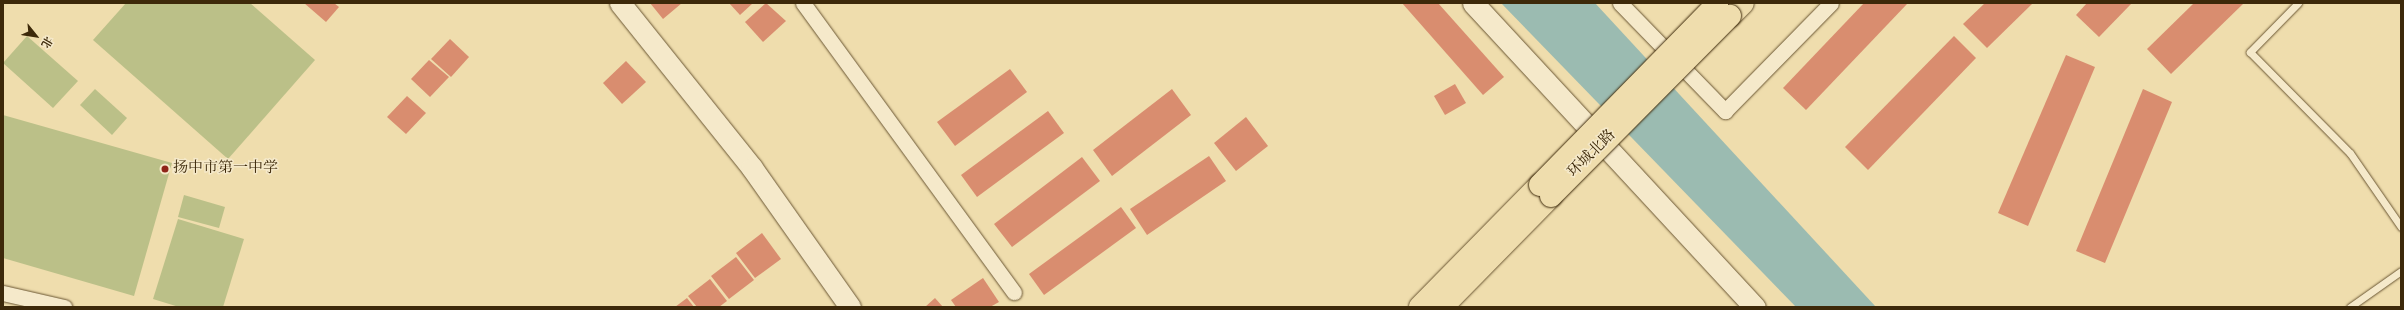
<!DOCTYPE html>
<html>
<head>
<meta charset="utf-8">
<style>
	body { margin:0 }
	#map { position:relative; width:2404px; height:310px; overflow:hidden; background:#efddad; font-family:"Sorts Mill Goudy","Noto Serif SC",serif }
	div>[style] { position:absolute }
	.green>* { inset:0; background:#bbc088 }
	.water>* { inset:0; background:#9bbbb1 }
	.building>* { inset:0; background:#d98d6f }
	.roads { filter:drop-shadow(0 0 1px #6a5633) drop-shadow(0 0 1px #6a5633) }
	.lane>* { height:7px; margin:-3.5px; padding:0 3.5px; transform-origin:3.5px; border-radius:3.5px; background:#f5e9ca }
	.street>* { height:15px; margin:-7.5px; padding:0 7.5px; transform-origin:7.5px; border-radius:7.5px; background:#f5e9ca }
	.secondary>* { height:21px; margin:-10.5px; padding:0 10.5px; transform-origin:10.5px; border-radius:10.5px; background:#f5e9ca }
	.primary>* { height:22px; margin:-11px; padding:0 11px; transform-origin:11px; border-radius:11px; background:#efddad }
	.bridges { filter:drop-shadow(0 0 1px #3d290a) drop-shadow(0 0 1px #3d290a) }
	.primary-bridge>* { height:22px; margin:-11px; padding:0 11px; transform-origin:11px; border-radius:11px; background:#efddad }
	.dots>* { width:11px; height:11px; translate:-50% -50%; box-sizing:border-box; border:2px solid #f5e9ca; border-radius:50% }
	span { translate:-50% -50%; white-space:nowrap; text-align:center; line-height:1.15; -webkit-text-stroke:3px #f5e9ca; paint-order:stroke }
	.street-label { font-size:15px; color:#3d290a }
	.poi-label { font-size:15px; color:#3d290a }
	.left { translate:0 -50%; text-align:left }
	.frame { position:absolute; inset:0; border:4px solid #3d290a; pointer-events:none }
	.north { position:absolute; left:16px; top:16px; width:40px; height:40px; -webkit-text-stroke:3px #f5e9ca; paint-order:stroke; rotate:120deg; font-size:11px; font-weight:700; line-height:16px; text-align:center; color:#3d290a }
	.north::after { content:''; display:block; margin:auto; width:14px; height:18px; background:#3d290a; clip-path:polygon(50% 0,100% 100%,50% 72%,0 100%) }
</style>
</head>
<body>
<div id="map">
	<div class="green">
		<div style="clip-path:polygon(126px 3px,250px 3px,315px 60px,228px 159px,93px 40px)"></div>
		<div style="clip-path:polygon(27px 36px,78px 81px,53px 108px,3px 63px)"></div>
		<div style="clip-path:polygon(95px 89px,127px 118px,112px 135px,80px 105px)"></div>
		<div style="clip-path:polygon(3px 115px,172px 163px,134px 296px,3px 258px)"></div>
		<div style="clip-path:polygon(184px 195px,225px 207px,219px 228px,178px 217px)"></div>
		<div style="clip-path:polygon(178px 219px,244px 239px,223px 307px,179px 307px,153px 299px)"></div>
	</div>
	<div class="water">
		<div style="clip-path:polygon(1501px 3px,1595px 3px,1876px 307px,1796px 307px)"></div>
	</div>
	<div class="building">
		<div style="clip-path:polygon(304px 3px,334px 3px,339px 7px,326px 22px)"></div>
		<div style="clip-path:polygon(650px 3px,682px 3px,663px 19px)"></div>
		<div style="clip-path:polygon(729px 3px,753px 3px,740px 15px)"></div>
		<div style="clip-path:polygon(766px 3px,786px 21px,763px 42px,745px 22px)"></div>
		<div style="clip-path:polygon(1402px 3px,1438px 3px,1504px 77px,1483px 95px)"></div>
		<div style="clip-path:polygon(1864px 3px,1908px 3px,1806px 110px,1783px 88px)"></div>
		<div style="clip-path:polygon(1985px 3px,2033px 3px,1987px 48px,1963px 24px)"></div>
		<div style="clip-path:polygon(2087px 3px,2132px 3px,2099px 37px,2076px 15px)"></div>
		<div style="clip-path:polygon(2194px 3px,2244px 3px,2171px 74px,2147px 49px)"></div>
		<div style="clip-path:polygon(1954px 36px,1976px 58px,1868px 170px,1845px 147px)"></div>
		<div style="clip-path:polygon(450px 39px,469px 57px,451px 77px,431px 59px)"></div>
		<div style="clip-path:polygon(2066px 55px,2095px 67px,2028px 226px,1998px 213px)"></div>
		<div style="clip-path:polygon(429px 60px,449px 77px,430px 97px,411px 79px)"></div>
		<div style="clip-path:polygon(626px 61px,646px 82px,622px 104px,603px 83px)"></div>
		<div style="clip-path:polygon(1010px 69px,1027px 92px,955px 146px,937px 122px)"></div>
		<div style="clip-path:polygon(1455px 84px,1466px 103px,1445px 115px,1434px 96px)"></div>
		<div style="clip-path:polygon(1172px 89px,1191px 115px,1112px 176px,1093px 150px)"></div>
		<div style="clip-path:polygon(2143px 89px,2172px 102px,2105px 263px,2076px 251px)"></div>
		<div style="clip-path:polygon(407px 96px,426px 113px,406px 134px,387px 117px)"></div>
		<div style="clip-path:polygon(1048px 111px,1064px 133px,977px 197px,961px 175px)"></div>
		<div style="clip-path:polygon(1246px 117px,1268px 146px,1236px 171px,1214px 143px)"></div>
		<div style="clip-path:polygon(1209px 156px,1226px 181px,1147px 235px,1130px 209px)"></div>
		<div style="clip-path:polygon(1082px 157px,1100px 181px,1012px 247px,994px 224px)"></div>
		<div style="clip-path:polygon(1121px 207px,1136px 228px,1044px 295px,1029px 274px)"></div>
		<div style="clip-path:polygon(762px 233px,781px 259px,755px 278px,736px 253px)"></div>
		<div style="clip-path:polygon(736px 257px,754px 280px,729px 299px,711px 276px)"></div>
		<div style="clip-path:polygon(983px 278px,999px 302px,990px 307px,956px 307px,951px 300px)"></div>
		<div style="clip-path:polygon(710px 279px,727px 301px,719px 307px,697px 307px,688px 296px)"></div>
		<div style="clip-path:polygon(687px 298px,694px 307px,675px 307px)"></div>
		<div style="clip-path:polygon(935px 298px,943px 307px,925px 307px)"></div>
	</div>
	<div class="roads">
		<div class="lane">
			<div style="left:2298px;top:3px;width:69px;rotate:134.4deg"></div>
			<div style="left:2250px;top:52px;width:142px;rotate:45.3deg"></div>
			<div style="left:2350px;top:153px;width:90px;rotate:55.4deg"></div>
			<div style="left:2350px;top:307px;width:62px;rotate:-35.2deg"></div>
		</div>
		<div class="street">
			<div style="left:803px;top:3px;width:358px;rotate:53.9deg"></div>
			<div style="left:1620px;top:3px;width:151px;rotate:45.8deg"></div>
			<div style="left:1725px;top:111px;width:151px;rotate:-45.5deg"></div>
			<div style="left:3px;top:293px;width:63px;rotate:12.9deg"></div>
		</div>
		<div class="secondary">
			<div style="left:620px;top:3px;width:211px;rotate:51.3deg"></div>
			<div style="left:752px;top:168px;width:170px;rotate:54.8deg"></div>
			<div style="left:1473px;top:3px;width:415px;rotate:47.2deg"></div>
		</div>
		<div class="primary">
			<div style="left:1730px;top:16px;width:18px;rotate:-45deg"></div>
			<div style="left:1420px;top:307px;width:171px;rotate:-45.5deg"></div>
			<div style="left:1442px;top:307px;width:156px;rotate:-45.5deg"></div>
		</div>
	</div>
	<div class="bridges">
		<div class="primary-bridge">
			<div style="left:1540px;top:185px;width:253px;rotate:-45.6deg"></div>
			<div style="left:1551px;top:196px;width:254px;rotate:-45.2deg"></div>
		</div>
	</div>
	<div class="dots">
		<div style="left:165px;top:169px;background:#8f2418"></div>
	</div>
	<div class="street-label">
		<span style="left:1592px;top:154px;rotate:-45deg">环城北路</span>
	</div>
	<div class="poi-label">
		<span class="left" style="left:173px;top:169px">扬中市第一中学</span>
	</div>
	<div class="frame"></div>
	<div class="north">北</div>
</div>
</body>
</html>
